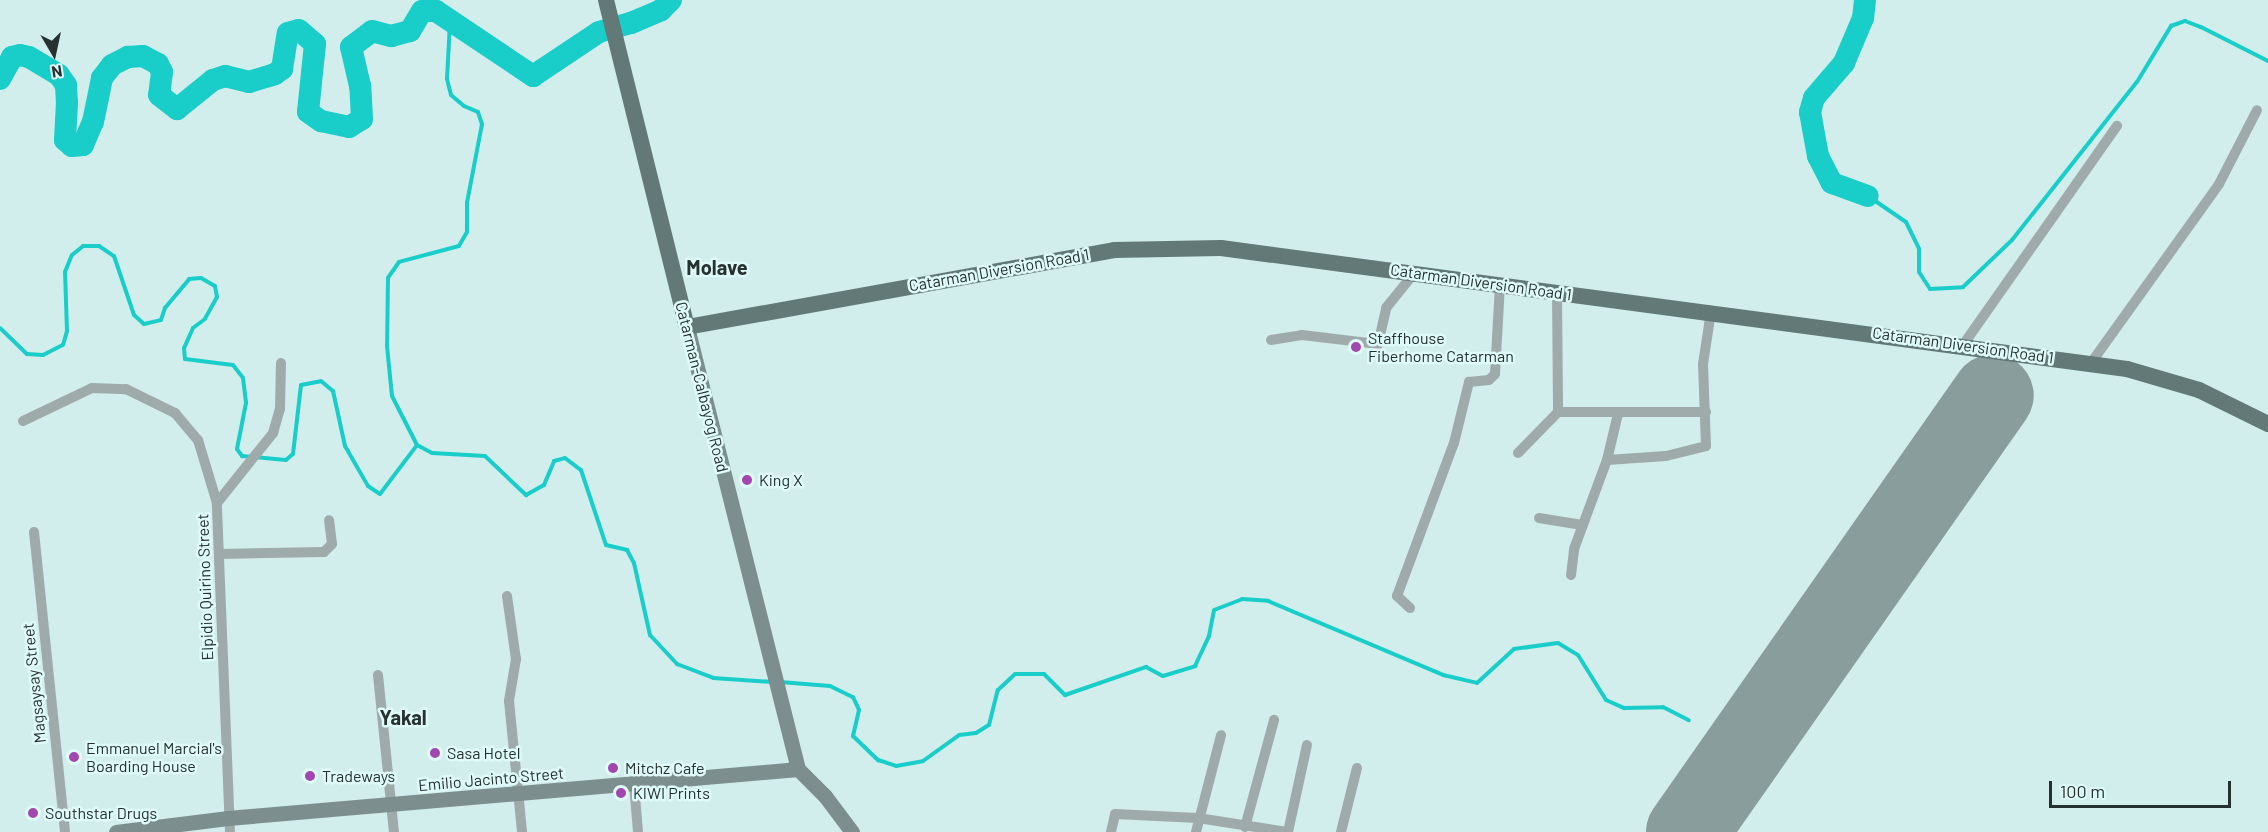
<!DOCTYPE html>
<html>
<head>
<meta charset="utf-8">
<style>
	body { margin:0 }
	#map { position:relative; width:2268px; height:832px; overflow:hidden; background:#d1eeec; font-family:Barlow,sans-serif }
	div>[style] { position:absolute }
	.stream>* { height:4px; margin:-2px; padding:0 2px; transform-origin:2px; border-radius:2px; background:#19cdc9 }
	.river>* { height:22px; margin:-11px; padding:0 11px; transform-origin:11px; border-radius:11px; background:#19cdc9 }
	.runway>* { height:82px; margin:-41px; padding:0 41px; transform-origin:41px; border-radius:41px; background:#889d9c }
	.street>* { height:10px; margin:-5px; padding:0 5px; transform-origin:5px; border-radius:5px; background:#9fabaa }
	.secondary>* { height:15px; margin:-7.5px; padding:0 7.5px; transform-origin:7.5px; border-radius:7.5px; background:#7c8e8d }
	.primary>* { height:16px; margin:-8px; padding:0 8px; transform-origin:8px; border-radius:8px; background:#637977 }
	.dots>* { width:16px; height:16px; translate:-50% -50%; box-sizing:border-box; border:3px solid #defbfa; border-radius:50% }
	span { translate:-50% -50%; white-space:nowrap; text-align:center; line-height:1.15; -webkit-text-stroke:5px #defbfa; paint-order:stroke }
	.street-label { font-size:16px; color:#263130 }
	.poi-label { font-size:16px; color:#263130 }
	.left { translate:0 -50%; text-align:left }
	.quarter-label { font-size:20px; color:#263130; font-weight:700 }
	.north { position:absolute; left:24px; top:24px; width:60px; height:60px; -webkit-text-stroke:4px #defbfa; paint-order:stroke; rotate:171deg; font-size:16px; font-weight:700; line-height:24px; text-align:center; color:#263130 }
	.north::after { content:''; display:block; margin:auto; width:21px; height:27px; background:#263130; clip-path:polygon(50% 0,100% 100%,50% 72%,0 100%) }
	.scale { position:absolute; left:2049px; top:781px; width:182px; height:27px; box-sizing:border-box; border:3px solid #263130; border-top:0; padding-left:8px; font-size:18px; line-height:21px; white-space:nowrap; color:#263130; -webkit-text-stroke:4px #defbfa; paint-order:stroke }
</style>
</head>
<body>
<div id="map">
	<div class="stream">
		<div style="left:450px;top:23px;width:56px;rotate:93.1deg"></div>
		<div style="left:447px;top:79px;width:16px;rotate:76deg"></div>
		<div style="left:451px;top:95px;width:17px;rotate:40deg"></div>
		<div style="left:464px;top:106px;width:15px;rotate:23deg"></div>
		<div style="left:478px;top:112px;width:13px;rotate:72deg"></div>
		<div style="left:482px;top:124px;width:80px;rotate:100.8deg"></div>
		<div style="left:467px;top:203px;width:29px;rotate:90deg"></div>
		<div style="left:467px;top:232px;width:16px;rotate:120deg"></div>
		<div style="left:459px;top:246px;width:62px;rotate:165.1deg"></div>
		<div style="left:399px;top:262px;width:19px;rotate:125deg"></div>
		<div style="left:388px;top:278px;width:68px;rotate:90.8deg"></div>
		<div style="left:387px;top:346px;width:50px;rotate:84.3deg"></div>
		<div style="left:392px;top:396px;width:55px;rotate:63deg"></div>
		<div style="left:417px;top:445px;width:17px;rotate:28deg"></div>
		<div style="left:432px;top:453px;width:53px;rotate:3.2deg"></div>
		<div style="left:485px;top:456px;width:57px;rotate:43.6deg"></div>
		<div style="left:526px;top:495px;width:21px;rotate:-29deg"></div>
		<div style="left:544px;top:485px;width:26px;rotate:-67deg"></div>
		<div style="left:554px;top:461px;width:11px;rotate:-15deg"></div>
		<div style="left:565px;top:458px;width:20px;rotate:37deg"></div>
		<div style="left:581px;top:470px;width:79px;rotate:71.6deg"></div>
		<div style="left:606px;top:545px;width:22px;rotate:13deg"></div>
		<div style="left:627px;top:550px;width:15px;rotate:62deg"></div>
		<div style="left:634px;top:563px;width:74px;rotate:77.5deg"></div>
		<div style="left:650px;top:635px;width:40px;rotate:47deg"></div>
		<div style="left:677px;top:664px;width:39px;rotate:21deg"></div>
		<div style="left:713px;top:678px;width:60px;rotate:3.8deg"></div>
		<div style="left:1868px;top:196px;width:46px;rotate:34.4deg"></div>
		<div style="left:1906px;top:222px;width:30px;rotate:64deg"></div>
		<div style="left:1919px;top:249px;width:23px;rotate:90deg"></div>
		<div style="left:1919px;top:272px;width:20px;rotate:57deg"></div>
		<div style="left:1930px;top:289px;width:33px;rotate:-3deg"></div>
		<div style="left:1963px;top:287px;width:68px;rotate:-43.8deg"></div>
		<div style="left:2012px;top:240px;width:201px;rotate:-51.7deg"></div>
		<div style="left:2137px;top:82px;width:66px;rotate:-58.7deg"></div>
		<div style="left:2171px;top:26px;width:15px;rotate:-20deg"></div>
		<div style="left:2185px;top:21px;width:17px;rotate:21deg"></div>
		<div style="left:2201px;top:27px;width:75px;rotate:26.9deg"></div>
		<div style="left:0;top:328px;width:37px;rotate:44deg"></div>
		<div style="left:27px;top:354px;width:16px;rotate:4deg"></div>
		<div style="left:43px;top:355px;width:22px;rotate:-27deg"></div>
		<div style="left:63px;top:345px;width:15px;rotate:-74deg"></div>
		<div style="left:67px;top:331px;width:59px;rotate:-91.9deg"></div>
		<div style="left:65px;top:272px;width:18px;rotate:-68deg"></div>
		<div style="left:72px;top:255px;width:14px;rotate:-39deg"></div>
		<div style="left:83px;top:246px;width:16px"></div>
		<div style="left:99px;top:246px;width:18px;rotate:34deg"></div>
		<div style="left:114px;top:256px;width:62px;rotate:71.3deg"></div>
		<div style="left:134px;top:315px;width:13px;rotate:42deg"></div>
		<div style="left:144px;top:324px;width:17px;rotate:-13deg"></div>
		<div style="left:161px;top:320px;width:13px;rotate:-72deg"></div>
		<div style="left:165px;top:308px;width:38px;rotate:-50deg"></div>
		<div style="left:189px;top:279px;width:12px;rotate:-5deg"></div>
		<div style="left:201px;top:278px;width:16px;rotate:30deg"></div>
		<div style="left:215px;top:286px;width:11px;rotate:80deg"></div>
		<div style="left:217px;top:297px;width:25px;rotate:119deg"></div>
		<div style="left:205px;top:319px;width:15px;rotate:143deg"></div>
		<div style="left:193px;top:328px;width:22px;rotate:114deg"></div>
		<div style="left:184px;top:348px;width:11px;rotate:85deg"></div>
		<div style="left:185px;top:359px;width:48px;rotate:7.1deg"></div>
		<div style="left:233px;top:365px;width:16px;rotate:52deg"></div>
		<div style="left:243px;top:378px;width:25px;rotate:83deg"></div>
		<div style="left:246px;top:403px;width:47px;rotate:101.1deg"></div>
		<div style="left:237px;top:449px;width:9px;rotate:54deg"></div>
		<div style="left:242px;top:456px;width:44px;rotate:5.2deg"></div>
		<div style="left:286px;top:460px;width:9px;rotate:-41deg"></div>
		<div style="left:293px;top:454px;width:69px;rotate:-83.4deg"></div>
		<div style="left:301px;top:385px;width:20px;rotate:-11deg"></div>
		<div style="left:321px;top:381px;width:16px;rotate:40deg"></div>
		<div style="left:333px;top:391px;width:56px;rotate:77.7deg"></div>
		<div style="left:345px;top:446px;width:46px;rotate:60.1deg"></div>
		<div style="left:368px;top:486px;width:14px;rotate:34deg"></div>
		<div style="left:380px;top:494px;width:61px;rotate:-52.9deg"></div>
		<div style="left:780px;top:682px;width:50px;rotate:4.6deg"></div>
		<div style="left:830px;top:686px;width:25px;rotate:26deg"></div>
		<div style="left:853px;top:697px;width:14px;rotate:65deg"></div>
		<div style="left:859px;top:710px;width:27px;rotate:103deg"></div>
		<div style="left:853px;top:736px;width:35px;rotate:44deg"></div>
		<div style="left:878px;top:760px;width:19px;rotate:18deg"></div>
		<div style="left:896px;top:766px;width:27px;rotate:-10deg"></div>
		<div style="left:923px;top:761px;width:44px;rotate:-35.8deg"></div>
		<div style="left:959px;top:735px;width:17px;rotate:-7deg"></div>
		<div style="left:976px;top:733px;width:15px;rotate:-32deg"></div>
		<div style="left:989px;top:725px;width:36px;rotate:-76deg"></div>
		<div style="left:998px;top:690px;width:23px;rotate:-43deg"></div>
		<div style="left:1015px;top:674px;width:29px"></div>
		<div style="left:1044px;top:674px;width:30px;rotate:45deg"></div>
		<div style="left:1065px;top:695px;width:86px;rotate:-19.1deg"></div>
		<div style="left:1146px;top:667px;width:19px;rotate:28deg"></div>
		<div style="left:1163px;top:676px;width:34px;rotate:-17deg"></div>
		<div style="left:1195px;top:666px;width:33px;rotate:-65deg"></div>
		<div style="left:1209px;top:636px;width:26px;rotate:-79deg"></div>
		<div style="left:1214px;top:610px;width:30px;rotate:-21deg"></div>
		<div style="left:1242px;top:599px;width:26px;rotate:4deg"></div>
		<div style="left:1268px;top:601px;width:190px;rotate:22.9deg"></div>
		<div style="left:1443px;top:675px;width:35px;rotate:13deg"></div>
		<div style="left:1477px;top:683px;width:50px;rotate:-42.6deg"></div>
		<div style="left:1514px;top:649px;width:44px;rotate:-7.8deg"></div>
		<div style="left:1558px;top:643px;width:23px;rotate:31deg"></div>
		<div style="left:1578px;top:655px;width:53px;rotate:58.1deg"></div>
		<div style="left:1606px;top:700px;width:20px;rotate:24deg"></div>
		<div style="left:1624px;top:708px;width:39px;rotate:-1deg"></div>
		<div style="left:1663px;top:707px;width:29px;rotate:27deg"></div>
	</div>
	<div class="river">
		<div style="left:1865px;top:0;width:18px;rotate:96deg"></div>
		<div style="left:1863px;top:18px;width:49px;rotate:112.9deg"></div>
		<div style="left:1844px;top:63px;width:46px;rotate:130.6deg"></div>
		<div style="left:1814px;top:98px;width:15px;rotate:106deg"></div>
		<div style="left:1810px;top:112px;width:45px;rotate:79.7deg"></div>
		<div style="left:1818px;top:156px;width:30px;rotate:63deg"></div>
		<div style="left:1832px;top:183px;width:38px;rotate:20deg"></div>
		<div style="left:0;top:79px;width:25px;rotate:-61deg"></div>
		<div style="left:12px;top:57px;width:8px;rotate:-14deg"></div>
		<div style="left:20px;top:55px;width:9px;rotate:13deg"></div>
		<div style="left:29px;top:57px;width:35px;rotate:31deg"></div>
		<div style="left:59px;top:75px;width:12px;rotate:55deg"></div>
		<div style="left:66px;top:85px;width:17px;rotate:87deg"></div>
		<div style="left:67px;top:102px;width:38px;rotate:93deg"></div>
		<div style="left:65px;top:140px;width:9px;rotate:41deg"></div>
		<div style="left:72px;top:146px;width:11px;rotate:-5deg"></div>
		<div style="left:83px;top:145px;width:25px;rotate:-67deg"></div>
		<div style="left:93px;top:122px;width:45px;rotate:-78.4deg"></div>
		<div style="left:102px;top:78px;width:16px;rotate:-52deg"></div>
		<div style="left:112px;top:65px;width:18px;rotate:-27deg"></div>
		<div style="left:128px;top:57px;width:15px;rotate:-4deg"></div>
		<div style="left:143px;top:56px;width:17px;rotate:28deg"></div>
		<div style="left:158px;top:64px;width:9px;rotate:63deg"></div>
		<div style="left:162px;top:72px;width:23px;rotate:97deg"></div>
		<div style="left:159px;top:95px;width:23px;rotate:38deg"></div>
		<div style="left:177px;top:109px;width:46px;rotate:-38.9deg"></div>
		<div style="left:213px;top:80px;width:13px;rotate:-18deg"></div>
		<div style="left:225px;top:76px;width:25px;rotate:14deg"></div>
		<div style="left:249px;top:82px;width:27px;rotate:-17deg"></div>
		<div style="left:275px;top:74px;width:9px;rotate:-36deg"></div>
		<div style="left:282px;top:69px;width:36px;rotate:-81deg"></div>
		<div style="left:288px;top:33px;width:11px;rotate:-15deg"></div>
		<div style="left:299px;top:30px;width:21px;rotate:41deg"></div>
		<div style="left:315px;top:44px;width:68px;rotate:95.9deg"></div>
		<div style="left:308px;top:112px;width:16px;rotate:35deg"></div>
		<div style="left:321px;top:121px;width:29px;rotate:12deg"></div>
		<div style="left:349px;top:127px;width:15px;rotate:-32deg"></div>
		<div style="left:362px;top:119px;width:33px;rotate:-93deg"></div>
		<div style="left:360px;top:86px;width:40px;rotate:-103deg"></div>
		<div style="left:351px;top:47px;width:26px;rotate:-37deg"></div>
		<div style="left:372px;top:31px;width:20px;rotate:15deg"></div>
		<div style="left:391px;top:36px;width:20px;rotate:-15deg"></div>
		<div style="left:410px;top:31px;width:23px;rotate:-59deg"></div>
		<div style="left:422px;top:11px;width:14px"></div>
		<div style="left:436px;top:11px;width:117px;rotate:33.8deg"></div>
		<div style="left:533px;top:76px;width:79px;rotate:-33.7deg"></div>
		<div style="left:599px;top:32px;width:33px;rotate:-16deg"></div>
		<div style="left:631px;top:23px;width:33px;rotate:-23deg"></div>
		<div style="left:661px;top:10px;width:14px;rotate:-45deg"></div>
	</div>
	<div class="runway">
		<div style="left:1687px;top:832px;width:533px;rotate:-55deg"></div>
	</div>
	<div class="street">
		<div style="left:1557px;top:292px;width:120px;rotate:89.5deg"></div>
		<div style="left:1271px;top:340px;width:31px;rotate:-9deg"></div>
		<div style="left:1302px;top:335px;width:77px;rotate:6.8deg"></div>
		<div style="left:1378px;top:344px;width:37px;rotate:-77deg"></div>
		<div style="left:1386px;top:308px;width:46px;rotate:-51.1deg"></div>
		<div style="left:1963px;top:345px;width:268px;rotate:-54.9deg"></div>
		<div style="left:2091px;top:363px;width:220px;rotate:-54.4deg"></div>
		<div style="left:2219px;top:184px;width:83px;rotate:-62.8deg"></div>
		<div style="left:23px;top:421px;width:76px;rotate:-25.6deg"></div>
		<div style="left:92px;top:388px;width:34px;rotate:2deg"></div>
		<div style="left:126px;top:389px;width:55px;rotate:26.1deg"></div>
		<div style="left:175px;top:413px;width:35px;rotate:50deg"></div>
		<div style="left:198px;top:440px;width:66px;rotate:73.2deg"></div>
		<div style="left:1518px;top:453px;width:57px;rotate:-45.7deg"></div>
		<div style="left:1558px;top:412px;width:148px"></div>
		<div style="left:1607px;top:460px;width:47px;rotate:-76.6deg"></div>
		<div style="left:1539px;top:518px;width:44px;rotate:9.2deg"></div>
		<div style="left:34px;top:532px;width:302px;rotate:84.1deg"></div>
		<div style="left:219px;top:554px;width:105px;rotate:-1.1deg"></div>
		<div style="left:324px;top:552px;width:11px;rotate:-45deg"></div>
		<div style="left:332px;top:544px;width:24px;rotate:-97deg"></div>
		<div style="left:1571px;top:575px;width:26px;rotate:-83deg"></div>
		<div style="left:1574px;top:549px;width:95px;rotate:-69.7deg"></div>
		<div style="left:1607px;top:460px;width:59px;rotate:-3.9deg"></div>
		<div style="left:1666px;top:456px;width:41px;rotate:-14deg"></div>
		<div style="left:1706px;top:446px;width:82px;rotate:-92.1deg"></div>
		<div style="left:1703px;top:364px;width:53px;rotate:-81.3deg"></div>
		<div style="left:507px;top:596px;width:64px;rotate:81.9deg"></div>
		<div style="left:516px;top:659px;width:43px;rotate:99.5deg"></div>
		<div style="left:509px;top:701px;width:132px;rotate:84.3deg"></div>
		<div style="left:1410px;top:608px;width:18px;rotate:-137deg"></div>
		<div style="left:1397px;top:596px;width:163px;rotate:-69.6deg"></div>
		<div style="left:1454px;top:443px;width:63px;rotate:-76.2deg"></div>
		<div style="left:1469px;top:382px;width:20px;rotate:-6deg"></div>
		<div style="left:1489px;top:380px;width:8px;rotate:-45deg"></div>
		<div style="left:1495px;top:374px;width:89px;rotate:-86.8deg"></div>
		<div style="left:378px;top:675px;width:158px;rotate:84.2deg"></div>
		<div style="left:634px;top:784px;width:48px;rotate:85.2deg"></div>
		<div style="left:1245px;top:827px;width:111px;rotate:-74.8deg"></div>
		<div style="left:230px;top:832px;width:329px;rotate:-92.3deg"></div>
		<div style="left:217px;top:503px;width:90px;rotate:-51.3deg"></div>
		<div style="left:273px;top:433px;width:25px;rotate:-74deg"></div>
		<div style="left:280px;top:409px;width:46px;rotate:-88.8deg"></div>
		<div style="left:1111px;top:832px;width:18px;rotate:-77deg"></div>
		<div style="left:1115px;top:814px;width:83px;rotate:2.8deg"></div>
		<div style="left:1198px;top:818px;width:90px;rotate:8.9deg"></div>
		<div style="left:1196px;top:832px;width:100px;rotate:-75.5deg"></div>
		<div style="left:1288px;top:832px;width:89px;rotate:-77.7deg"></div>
		<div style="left:1341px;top:832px;width:66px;rotate:-76deg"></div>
	</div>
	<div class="secondary">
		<div style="left:687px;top:327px;width:456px;rotate:75.9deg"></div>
		<div style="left:798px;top:769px;width:38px;rotate:45deg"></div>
		<div style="left:825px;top:796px;width:45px;rotate:53.1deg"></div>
		<div style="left:116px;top:832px;width:113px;rotate:-7.1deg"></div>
		<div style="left:228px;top:818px;width:572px;rotate:-4.91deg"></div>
	</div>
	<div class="primary">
		<div style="left:606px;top:0;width:337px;rotate:76.1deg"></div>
		<div style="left:687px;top:327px;width:434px;rotate:-10.2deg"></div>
		<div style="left:1114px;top:250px;width:107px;rotate:-1.1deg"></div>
		<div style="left:1221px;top:248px;width:914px;rotate:7.61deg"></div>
		<div style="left:2127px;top:369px;width:75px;rotate:16.3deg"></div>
		<div style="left:2199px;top:390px;width:77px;rotate:26.2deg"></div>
	</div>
	<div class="dots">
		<div style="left:1356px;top:347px;background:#a246b0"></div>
		<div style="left:747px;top:480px;background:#a246b0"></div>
		<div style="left:435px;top:753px;background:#a246b0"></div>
		<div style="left:74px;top:757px;background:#a246b0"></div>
		<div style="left:613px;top:768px;background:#a246b0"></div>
		<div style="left:310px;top:776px;background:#a246b0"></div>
		<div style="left:621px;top:793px;background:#a246b0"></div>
		<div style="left:33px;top:813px;background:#a246b0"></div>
	</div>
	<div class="street-label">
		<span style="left:999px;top:270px;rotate:-10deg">Catarman Diversion Road 1</span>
		<span style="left:1481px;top:282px;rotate:8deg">Catarman Diversion Road 1</span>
		<span style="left:1963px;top:345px;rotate:8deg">Catarman Diversion Road 1</span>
		<span style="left:702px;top:387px;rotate:76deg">Catarman-Calbayog Road</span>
		<span style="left:205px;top:587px;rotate:-92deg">Elpidio Quirino Street</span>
		<span style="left:34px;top:683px;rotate:-96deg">Magsaysay Street</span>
		<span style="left:491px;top:779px;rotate:-5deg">Emilio Jacinto Street</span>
	</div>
	<div class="poi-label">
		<span class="left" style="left:1368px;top:347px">Staffhouse<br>Fiberhome Catarman</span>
		<span class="left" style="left:759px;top:480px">King X</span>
		<span class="left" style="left:86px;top:757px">Emmanuel Marcial's<br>Boarding House</span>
		<span class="left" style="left:447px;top:753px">Sasa Hotel</span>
		<span class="left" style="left:625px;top:768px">Mitchz Cafe</span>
		<span class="left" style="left:322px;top:776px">Tradeways</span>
		<span class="left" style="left:633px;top:793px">KIWI Prints</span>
		<span class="left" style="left:45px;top:813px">Southstar Drugs</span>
	</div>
	<div class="quarter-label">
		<span style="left:717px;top:267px">Molave</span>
		<span style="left:403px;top:717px">Yakal</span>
	</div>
	<div class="north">N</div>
	<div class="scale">100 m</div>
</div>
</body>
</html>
